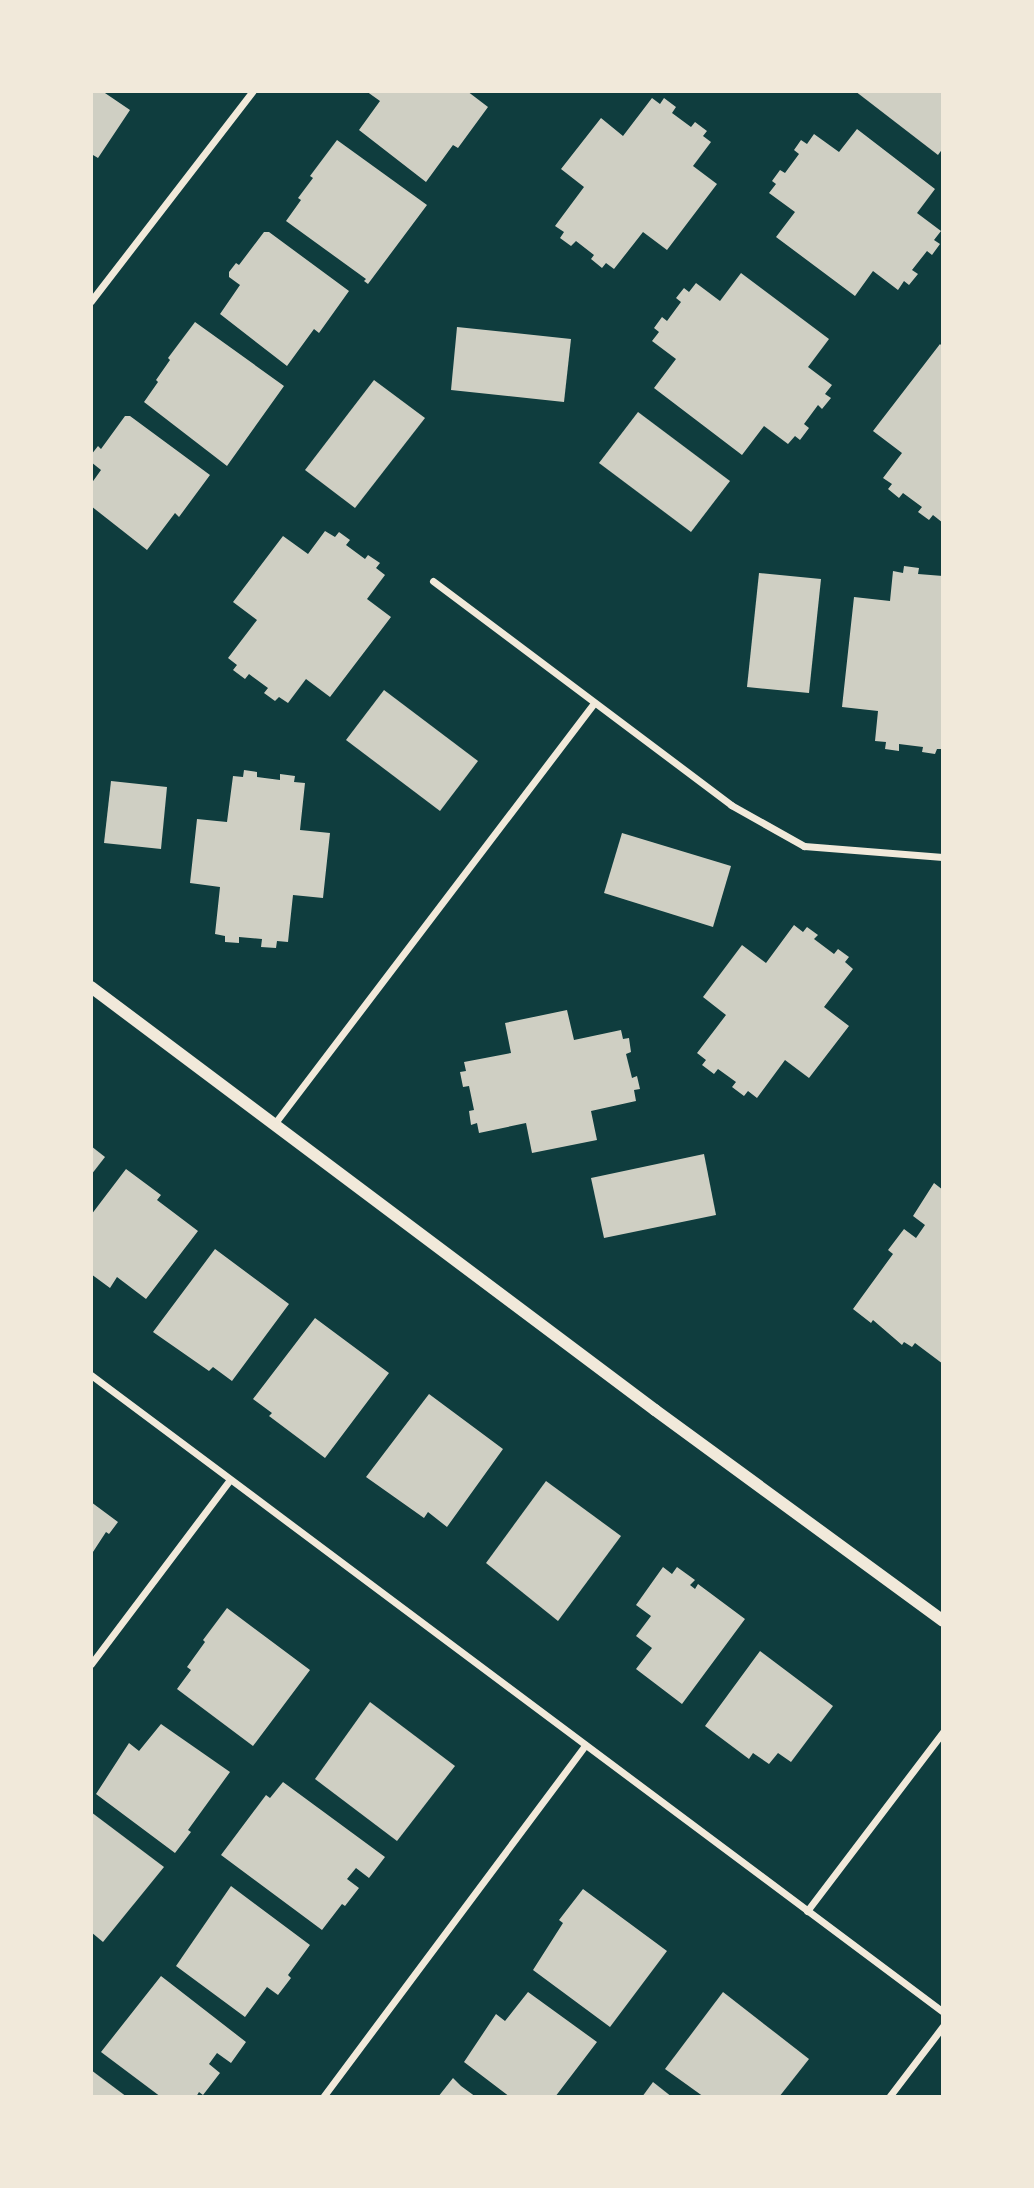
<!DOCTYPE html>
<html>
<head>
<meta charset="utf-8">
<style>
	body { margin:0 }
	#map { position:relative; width:1034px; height:2188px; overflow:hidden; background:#0f3d3e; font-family:"Open Sans",sans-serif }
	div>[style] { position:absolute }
	.building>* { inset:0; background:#cfcfc3 }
	.minor>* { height:7px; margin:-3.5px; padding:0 3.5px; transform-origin:3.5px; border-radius:3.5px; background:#f1e9da }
	.tertiary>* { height:12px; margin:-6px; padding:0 6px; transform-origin:6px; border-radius:6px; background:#f1e9da }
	span { translate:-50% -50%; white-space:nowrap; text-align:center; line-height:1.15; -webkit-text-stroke:5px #f1e9da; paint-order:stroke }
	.frame { position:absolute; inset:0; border:93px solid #f1e9da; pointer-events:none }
</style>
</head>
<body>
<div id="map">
	<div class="building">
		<div style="clip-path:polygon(91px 91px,102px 91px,130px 110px,98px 158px,93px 155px,91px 157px)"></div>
		<div style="clip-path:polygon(366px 91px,467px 91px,488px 107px,458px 148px,453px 145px,426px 182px,359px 130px,380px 101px)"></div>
		<div style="clip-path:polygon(855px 91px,943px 91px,943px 148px,938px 155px)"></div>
		<div style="clip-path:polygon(652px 98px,660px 104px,664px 98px,676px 107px,672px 113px,691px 127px,695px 122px,707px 131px,703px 136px,711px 142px,693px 166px,717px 184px,667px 250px,643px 232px,614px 269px,606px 263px,602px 268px,591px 259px,594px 255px,576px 241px,571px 246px,560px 238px,564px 232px,555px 226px,584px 187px,561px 169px,601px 118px,623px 136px)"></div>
		<div style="clip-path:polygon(857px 129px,935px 189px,917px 213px,941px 231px,934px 240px,940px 244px,932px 255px,927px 251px,912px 270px,918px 274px,909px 285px,904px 281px,898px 290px,873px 271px,855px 296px,776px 237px,795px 212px,769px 193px,776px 184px,772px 181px,780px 170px,785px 173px,799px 154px,794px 150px,801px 140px,807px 144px,814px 134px,839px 152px)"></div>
		<div style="clip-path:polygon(337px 140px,427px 205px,368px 284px,364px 281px,366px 279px,286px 221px,301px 200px,298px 198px,313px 178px,310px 176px)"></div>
		<div style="clip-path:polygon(264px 232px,269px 232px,349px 291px,319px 333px,314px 329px,287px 366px,220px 314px,240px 285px,229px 277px,229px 272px,236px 263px,239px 265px)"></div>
		<div style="clip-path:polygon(741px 273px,829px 339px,808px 367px,832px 385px,825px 394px,831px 398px,822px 409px,818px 405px,804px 424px,809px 428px,800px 440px,795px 436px,788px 444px,764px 426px,742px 455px,654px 388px,676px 359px,652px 341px,659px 332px,654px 328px,662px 317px,667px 321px,681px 302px,676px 298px,684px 288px,689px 292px,696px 283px,720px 301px)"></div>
		<div style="clip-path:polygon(195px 322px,284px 386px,227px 466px,144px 402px,158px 382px,156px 380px,170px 360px,168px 358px)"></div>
		<div style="clip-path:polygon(457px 327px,571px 339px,564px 402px,451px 390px)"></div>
		<div style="clip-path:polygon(940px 344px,943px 347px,943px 523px,933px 515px,929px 520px,918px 512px,922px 507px,903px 493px,899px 498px,888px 489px,892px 484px,883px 478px,902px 453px,873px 431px)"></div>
		<div style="clip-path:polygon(374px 380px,425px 418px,355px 508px,305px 470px)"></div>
		<div style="clip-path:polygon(638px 412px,730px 481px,691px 532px,599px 463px)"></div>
		<div style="clip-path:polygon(125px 416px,130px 416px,210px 475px,179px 517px,175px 513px,147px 550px,91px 506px,91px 484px,101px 470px,91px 462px,91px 455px,98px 446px,101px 449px)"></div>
		<div style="clip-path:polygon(325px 531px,335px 537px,339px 532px,350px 540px,346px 545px,365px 559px,368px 555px,380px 563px,376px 568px,385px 575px,367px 599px,391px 617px,330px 697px,306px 679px,288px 703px,279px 697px,275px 701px,264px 693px,268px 688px,249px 674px,245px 679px,233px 670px,237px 665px,228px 658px,257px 620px,233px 602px,283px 536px,308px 554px)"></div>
		<div style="clip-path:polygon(904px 566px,919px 568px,918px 574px,943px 576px,943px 749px,937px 749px,935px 754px,922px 752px,923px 747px,899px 744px,899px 751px,885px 749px,886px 742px,875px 741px,878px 711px,842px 707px,854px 597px,890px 601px,893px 571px,903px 573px)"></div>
		<div style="clip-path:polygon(759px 573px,821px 579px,809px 693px,747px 687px)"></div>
		<div style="clip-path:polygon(384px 690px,478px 761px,440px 811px,346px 740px)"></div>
		<div style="clip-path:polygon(244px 770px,257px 772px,257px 777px,280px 780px,280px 774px,295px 776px,294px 782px,305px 783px,300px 830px,330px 833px,323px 898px,293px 895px,288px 942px,277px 941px,276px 948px,261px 947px,262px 939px,239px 937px,239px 943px,225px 942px,225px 936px,215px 934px,220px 887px,190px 883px,197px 819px,227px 822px,233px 776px,243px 777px)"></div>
		<div style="clip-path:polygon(111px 781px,167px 787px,161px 849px,104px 843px)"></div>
		<div style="clip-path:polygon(622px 833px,731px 866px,713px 927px,604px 893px)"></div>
		<div style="clip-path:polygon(794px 925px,803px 932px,807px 927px,818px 935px,814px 939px,834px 954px,838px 949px,849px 957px,845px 962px,853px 969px,824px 1007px,849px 1026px,809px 1078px,785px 1060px,757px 1098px,748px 1091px,744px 1096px,732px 1087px,736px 1082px,718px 1069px,714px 1074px,702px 1065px,706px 1060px,697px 1053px,726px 1015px,703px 997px,742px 945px,766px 963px)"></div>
		<div style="clip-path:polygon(567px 1010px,574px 1040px,621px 1030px,623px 1039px,629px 1038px,631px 1052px,626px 1054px,632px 1078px,637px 1076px,640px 1089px,634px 1090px,636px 1101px,591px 1111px,597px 1140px,532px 1153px,526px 1123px,479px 1133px,477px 1123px,471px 1125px,469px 1111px,474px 1110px,469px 1086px,463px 1087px,460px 1072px,466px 1071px,464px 1062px,511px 1053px,505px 1023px)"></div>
		<div style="clip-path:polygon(91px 1146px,105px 1157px,91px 1175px)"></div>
		<div style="clip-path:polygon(704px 1154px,716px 1215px,604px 1238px,591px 1178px)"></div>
		<div style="clip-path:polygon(126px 1169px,161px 1195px,157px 1200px,198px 1231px,146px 1299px,117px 1277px,110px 1288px,91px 1274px,91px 1215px)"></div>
		<div style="clip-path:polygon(934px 1183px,943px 1190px,943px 1364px,915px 1343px,912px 1347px,904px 1342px,902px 1345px,873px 1320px,871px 1323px,853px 1309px,893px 1254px,888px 1250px,904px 1229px,916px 1238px,925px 1225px,913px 1216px)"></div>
		<div style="clip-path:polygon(215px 1249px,289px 1304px,232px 1381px,213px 1367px,209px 1371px,153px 1332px)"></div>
		<div style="clip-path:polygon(315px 1318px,389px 1373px,325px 1458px,269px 1416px,272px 1413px,253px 1399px)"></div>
		<div style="clip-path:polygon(429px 1394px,503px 1449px,447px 1527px,428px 1512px,424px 1518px,366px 1477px)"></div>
		<div style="clip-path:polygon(546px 1481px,621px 1536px,558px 1621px,486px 1563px)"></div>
		<div style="clip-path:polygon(91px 1502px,118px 1522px,109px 1534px,106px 1532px,91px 1555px)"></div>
		<div style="clip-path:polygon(663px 1567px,672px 1574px,677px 1567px,695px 1580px,690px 1585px,695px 1589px,698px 1584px,745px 1619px,682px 1704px,636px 1669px,652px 1648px,636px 1636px,651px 1616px,636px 1605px)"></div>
		<div style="clip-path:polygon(227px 1608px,310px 1670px,253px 1746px,177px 1689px,191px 1670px,187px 1667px,205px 1642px,203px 1640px)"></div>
		<div style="clip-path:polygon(760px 1651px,833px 1706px,791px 1762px,778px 1753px,769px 1764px,753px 1753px,749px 1759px,705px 1726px)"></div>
		<div style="clip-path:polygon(370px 1702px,455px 1766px,397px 1841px,315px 1779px)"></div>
		<div style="clip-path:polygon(161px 1724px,230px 1772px,188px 1830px,191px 1832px,175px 1853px,96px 1794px,129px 1743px,139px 1751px)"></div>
		<div style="clip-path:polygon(283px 1782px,385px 1857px,369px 1878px,356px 1868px,347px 1879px,359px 1888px,345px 1906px,342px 1904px,322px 1930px,221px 1855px,266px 1795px,270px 1798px)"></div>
		<div style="clip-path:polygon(91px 1812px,164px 1867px,103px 1942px,91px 1932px)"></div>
		<div style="clip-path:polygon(231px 1886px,310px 1945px,288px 1975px,291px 1978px,278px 1995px,267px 1987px,245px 2017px,176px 1966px)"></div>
		<div style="clip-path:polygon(583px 1889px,667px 1951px,610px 2027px,533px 1970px,563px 1923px,559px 1920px)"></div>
		<div style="clip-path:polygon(161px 1976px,246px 2042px,231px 2063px,217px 2053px,209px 2064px,220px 2073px,203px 2095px,199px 2092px,196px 2097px,161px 2097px,101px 2052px)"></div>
		<div style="clip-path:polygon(528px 1992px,597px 2042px,555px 2097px,510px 2097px,464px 2062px,496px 2014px,505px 2021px)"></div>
		<div style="clip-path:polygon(723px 1992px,809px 2059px,779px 2097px,704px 2097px,665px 2069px)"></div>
		<div style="clip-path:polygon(91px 2070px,127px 2097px,91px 2097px)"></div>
		<div style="clip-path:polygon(453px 2078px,461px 2086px,476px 2097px,438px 2097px)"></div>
		<div style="clip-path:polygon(653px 2082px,672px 2097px,642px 2097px)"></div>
	</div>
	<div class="minor">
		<div style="left:91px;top:301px;width:265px;rotate:-52.4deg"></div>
		<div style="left:433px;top:581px;width:373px;rotate:36.9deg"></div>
		<div style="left:731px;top:805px;width:84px;rotate:29.3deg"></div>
		<div style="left:804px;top:846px;width:139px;rotate:4.5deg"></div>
		<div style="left:275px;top:1123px;width:527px;rotate:-52.78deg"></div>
		<div style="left:91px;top:1375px;width:1064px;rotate:36.78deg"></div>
		<div style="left:91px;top:1664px;width:229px;rotate:-53deg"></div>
		<div style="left:807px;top:1911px;width:225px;rotate:-52.8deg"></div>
		<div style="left:323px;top:2097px;width:439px;rotate:-53.3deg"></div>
		<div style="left:889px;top:2097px;width:89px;rotate:-52.7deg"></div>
	</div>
	<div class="tertiary">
		<div style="left:91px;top:987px;width:705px;rotate:36.87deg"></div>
		<div style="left:655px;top:1410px;width:357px;rotate:36.2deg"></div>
	</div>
	<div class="frame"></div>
</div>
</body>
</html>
